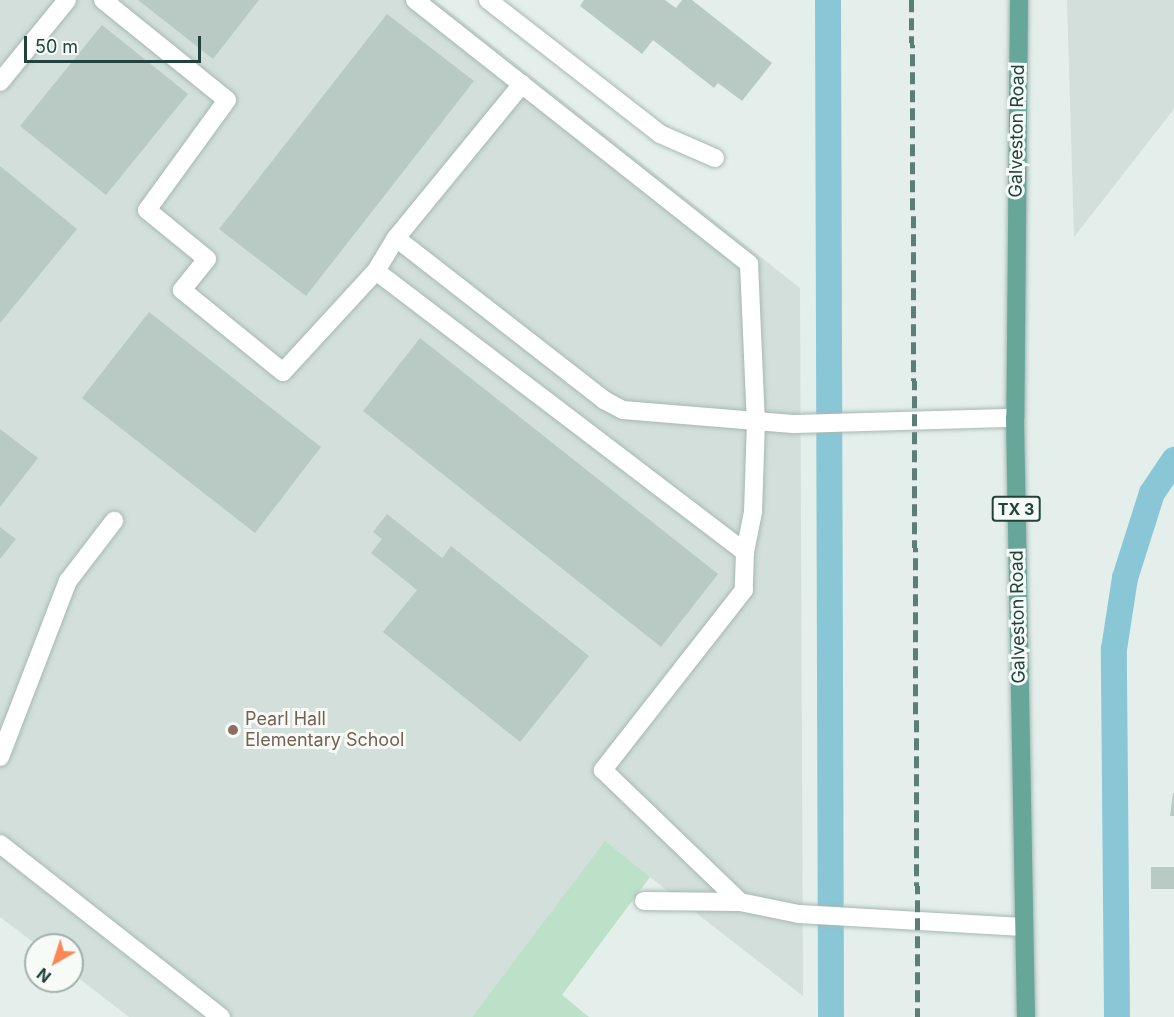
<!DOCTYPE html>
<html>
<head>
<meta charset="utf-8">
<style>
	body { margin:0 }
	#map { position:relative; width:1174px; height:1017px; overflow:hidden; background:#e4efeb; font-family:Inter,sans-serif }
	div>[style] { position:absolute }
	.built>* { inset:0; background:#d2dfda }
	.green>* { inset:0; background:#bce1c8 }
	.canal>* { height:26px; margin:-13px; padding:0 13px; transform-origin:13px; border-radius:13px; background:#89c7d7 }
	.building>* { inset:0; background:#b9cac4 }
	.roads { filter:drop-shadow(0 0 2px #a6b8b3) drop-shadow(0 0 2px #a6b8b3) }
	.minor>* { height:18px; margin:-9px; padding:0 9px; transform-origin:9px; border-radius:9px; background:#fff }
	.major>* { height:18px; margin:-9px; padding:0 9px; transform-origin:9px; border-radius:9px; background:#66a79a }
	.rail>* { height:4.5px; margin-top:-2.25px; transform-origin:0; background:repeating-linear-gradient(90deg,#5d7e77 0 12px,transparent 0 18px) }
	.dots>* { width:16px; height:16px; translate:-50% -50%; box-sizing:border-box; border:3px solid #f6fbf8; border-radius:50% }
	span { translate:-50% -50%; white-space:nowrap; text-align:center; line-height:1.15; -webkit-text-stroke:6px #f6fbf8; paint-order:stroke }
	.shield-label span { padding:2px 4px; background:#f6fbf8; border:2px solid; border-radius:4px; -webkit-text-stroke-width:0 }
	.shield-label { font-size:16px; color:#22423c; font-weight:700 }
	.street-label { font-size:18px; color:#22423c }
	.education-label { font-size:18px; color:#785e54 }
	.left { translate:0 -50%; text-align:left }
	.north { position:absolute; left:24px; top:933px; width:60px; height:60px; box-sizing:border-box; background:#f6fbf8; border:2px solid #a1b1ad; border-radius:50%; rotate:219deg; font-size:16px; font-weight:700; line-height:24px; text-align:center; color:#22423c }
	.north::after { content:''; display:block; margin:auto; width:21px; height:27px; background:#fc8855; clip-path:polygon(50% 0,100% 100%,50% 72%,0 100%) }
	.scale { position:absolute; left:24px; top:36px; width:177px; height:27px; box-sizing:border-box; border:3px solid #22423c; border-top:0; padding-left:8px; font-size:18px; line-height:21px; white-space:nowrap; color:#22423c; -webkit-text-stroke:4px #f6fbf8; paint-order:stroke }
</style>
</head>
<body>
<div id="map">
	<div class="built">
		<div style="clip-path:polygon(0 0,435px 0,800px 288px,803px 996px,605px 842px,472px 1017px,129px 1017px,72px 973px,72px 945px,37px 945px,0 917px)"></div>
		<div style="clip-path:polygon(1067px 0,1174px 0,1174px 109px,1074px 237px)"></div>
	</div>
	<div class="green">
		<div style="clip-path:polygon(605px 841px,650px 877px,562px 995px,589px 1017px,472px 1017px)"></div>
	</div>
	<div class="canal">
		<div style="left:828px;top:0;width:1017px;rotate:89.83deg"></div>
		<div style="left:1117px;top:1017px;width:368px;rotate:-90.5deg"></div>
		<div style="left:1114px;top:649px;width:72px;rotate:-81.2deg"></div>
		<div style="left:1125px;top:578px;width:89px;rotate:-72.4deg"></div>
		<div style="left:1152px;top:493px;width:40px;rotate:-56deg"></div>
	</div>
	<div class="building">
		<div style="clip-path:polygon(138px 0,259px 0,213px 59px)"></div>
		<div style="clip-path:polygon(584px 0,665px 0,676px 8px,682px 0,692px 0,772px 63px,742px 101px,718px 83px,714px 88px,653px 40px,642px 54px,580px 6px)"></div>
		<div style="clip-path:polygon(387px 14px,474px 81px,306px 296px,219px 229px)"></div>
		<div style="clip-path:polygon(102px 25px,188px 94px,106px 195px,20px 126px)"></div>
		<div style="clip-path:polygon(0 166px,77px 229px,0 323px)"></div>
		<div style="clip-path:polygon(149px 312px,321px 447px,255px 533px,82px 398px)"></div>
		<div style="clip-path:polygon(420px 338px,718px 574px,661px 647px,363px 411px)"></div>
		<div style="clip-path:polygon(0 429px,38px 458px,0 507px)"></div>
		<div style="clip-path:polygon(387px 514px,442px 558px,451px 546px,589px 656px,520px 742px,383px 632px,417px 590px,371px 553px,382px 539px,373px 532px)"></div>
		<div style="clip-path:polygon(0 527px,16px 539px,0 559px)"></div>
		<div style="clip-path:polygon(1173px 793px,1174px 793px,1174px 816px,1170px 816px)"></div>
		<div style="clip-path:polygon(1151px 867px,1174px 867px,1174px 889px,1151px 889px)"></div>
	</div>
	<div class="roads">
		<div class="minor">
			<div style="left:103px;top:0;width:159px;rotate:38.9deg"></div>
			<div style="left:227px;top:100px;width:136px;rotate:126deg"></div>
			<div style="left:147px;top:210px;width:77px;rotate:39.2deg"></div>
			<div style="left:207px;top:259px;width:40px;rotate:129deg"></div>
			<div style="left:182px;top:290px;width:130px;rotate:39.1deg"></div>
			<div style="left:283px;top:372px;width:137px;rotate:-47.4deg"></div>
			<div style="left:376px;top:271px;width:39px;rotate:-59deg"></div>
			<div style="left:396px;top:238px;width:199px;rotate:-50.7deg"></div>
			<div style="left:415px;top:0;width:426px;rotate:38.3deg"></div>
			<div style="left:749px;top:264px;width:158px;rotate:87.5deg"></div>
			<div style="left:756px;top:422px;width:90px;rotate:91.9deg"></div>
			<div style="left:753px;top:512px;width:41px;rotate:101.3deg"></div>
			<div style="left:745px;top:552px;width:38px;rotate:92deg"></div>
			<div style="left:744px;top:590px;width:229px;rotate:128.1deg"></div>
			<div style="left:603px;top:770px;width:190px;rotate:43.9deg"></div>
			<div style="left:488px;top:0;width:218px;rotate:37.9deg"></div>
			<div style="left:660px;top:134px;width:60px;rotate:23.6deg"></div>
			<div style="left:0;top:82px;width:106px;rotate:-50.7deg"></div>
			<div style="left:396px;top:238px;width:264px;rotate:37.9deg"></div>
			<div style="left:604px;top:400px;width:21px;rotate:28deg"></div>
			<div style="left:623px;top:410px;width:173px;rotate:4.7deg"></div>
			<div style="left:795px;top:424px;width:220px;rotate:-1.6deg"></div>
			<div style="left:376px;top:271px;width:464px;rotate:37.3deg"></div>
			<div style="left:0;top:757px;width:189px;rotate:-68.9deg"></div>
			<div style="left:68px;top:581px;width:76px;rotate:-52.5deg"></div>
			<div style="left:0;top:844px;width:281px;rotate:38.1deg"></div>
			<div style="left:644px;top:901px;width:96px;rotate:0.6deg"></div>
			<div style="left:740px;top:902px;width:60px;rotate:11.5deg"></div>
			<div style="left:799px;top:914px;width:224px;rotate:3.3deg"></div>
		</div>
		<div class="major">
			<div style="left:1019px;top:0;width:418px;rotate:90.5deg"></div>
			<div style="left:1015px;top:418px;width:599px;rotate:88.95deg"></div>
		</div>
	</div>
	<div class="rail">
		<div style="left:912px;top:0;width:1017px;rotate:89.66deg"></div>
	</div>
	<div class="dots">
		<div style="left:233px;top:730px;background:#8d6e63"></div>
	</div>
	<div class="shield-label">
		<span style="left:1016px;top:509px">TX 3</span>
	</div>
	<div class="street-label">
		<span style="left:1017px;top:131px;rotate:-89deg">Galveston Road</span>
		<span style="left:1018px;top:617px;rotate:-91deg">Galveston Road</span>
	</div>
	<div class="education-label">
		<span class="left" style="left:245px;top:730px">Pearl Hall<br>Elementary School</span>
	</div>
	<div class="north">N</div>
	<div class="scale">50 m</div>
</div>
</body>
</html>
